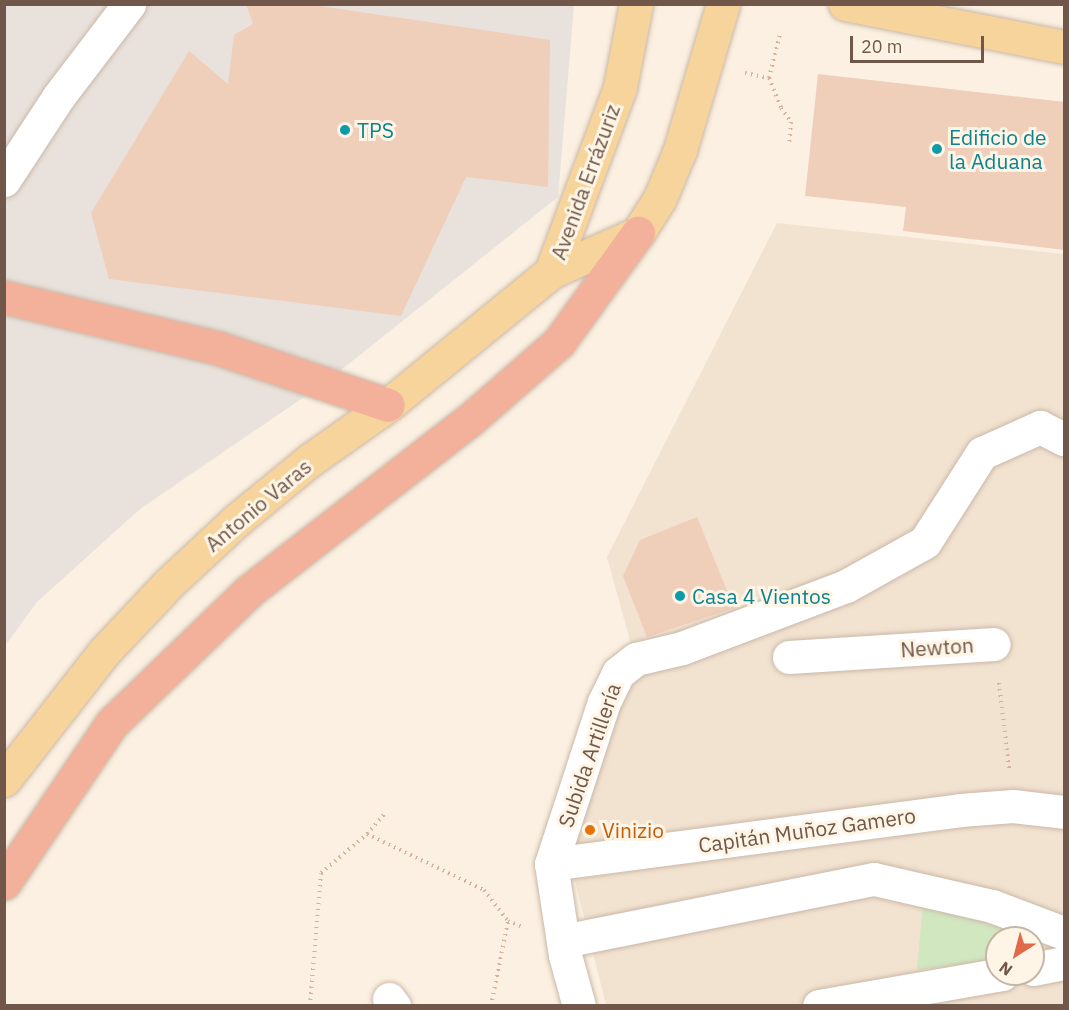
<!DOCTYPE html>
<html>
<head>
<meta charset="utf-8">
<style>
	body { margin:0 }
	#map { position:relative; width:1069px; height:1010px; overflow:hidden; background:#fbf0e1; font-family:"IBM Plex Sans",sans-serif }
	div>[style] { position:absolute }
	.residential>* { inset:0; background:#f2e2d0 }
	.industrial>* { inset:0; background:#e9e2dc }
	.green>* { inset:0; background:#d0e7c0 }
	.building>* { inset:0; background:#efceba }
	.path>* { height:4px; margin-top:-2px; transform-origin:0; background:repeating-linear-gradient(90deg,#d3b29d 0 1.5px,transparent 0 6px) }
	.roads { filter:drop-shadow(0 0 2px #cab8a8) drop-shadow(0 0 2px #cab8a8) }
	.minor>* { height:33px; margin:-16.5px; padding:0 16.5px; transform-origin:16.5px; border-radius:16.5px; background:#fff }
	.major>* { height:33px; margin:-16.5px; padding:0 16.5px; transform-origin:16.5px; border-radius:16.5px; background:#f7d49b }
	.highway>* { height:33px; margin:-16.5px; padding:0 16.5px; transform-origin:16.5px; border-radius:16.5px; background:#f3b09a }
	.dots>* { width:16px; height:16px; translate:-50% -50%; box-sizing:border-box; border:3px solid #fef5e6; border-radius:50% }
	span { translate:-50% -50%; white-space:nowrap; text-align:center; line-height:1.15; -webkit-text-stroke:6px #fef5e6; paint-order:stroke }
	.culture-label { font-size:21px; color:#0d838f }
	.left { translate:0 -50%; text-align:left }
	.street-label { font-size:21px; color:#705749 }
	.food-label { font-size:21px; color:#c56008 }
	.frame { position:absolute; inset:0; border:6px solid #705749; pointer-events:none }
	.north { position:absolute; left:985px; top:926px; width:60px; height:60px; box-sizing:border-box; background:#fef5e6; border:2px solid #c5b6a7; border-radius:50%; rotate:216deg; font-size:16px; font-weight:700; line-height:24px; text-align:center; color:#705749 }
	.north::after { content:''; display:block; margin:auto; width:21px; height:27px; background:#e06b4a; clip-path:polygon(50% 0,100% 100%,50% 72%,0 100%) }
	.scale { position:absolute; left:850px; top:36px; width:134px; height:27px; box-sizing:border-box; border:3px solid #705749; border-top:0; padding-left:8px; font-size:18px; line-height:21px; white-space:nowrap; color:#705749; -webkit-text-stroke:4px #fef5e6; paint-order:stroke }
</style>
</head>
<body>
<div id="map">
	<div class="residential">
		<div style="clip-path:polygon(evenodd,777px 223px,1064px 254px,1064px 1005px,606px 1005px,566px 845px,632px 648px,607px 557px,777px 223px,997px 938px,1033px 938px,1033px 974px,997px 974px,997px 938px)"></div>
	</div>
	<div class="industrial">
		<div style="clip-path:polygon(5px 5px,574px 5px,558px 197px,326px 382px,140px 509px,37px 602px,5px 646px)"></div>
	</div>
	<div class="green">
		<div style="clip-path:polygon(923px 903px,1031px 938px,997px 938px,997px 961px,917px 970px)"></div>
	</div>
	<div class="building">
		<div style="clip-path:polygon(246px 4px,306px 4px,550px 40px,548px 187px,466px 177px,401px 316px,109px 279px,91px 213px,189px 51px,228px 84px,234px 35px,253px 24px)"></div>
		<div style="clip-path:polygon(818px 74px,1065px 102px,1065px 250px,903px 231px,906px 207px,805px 196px)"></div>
		<div style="clip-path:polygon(697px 517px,734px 608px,647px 637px,623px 576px,640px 540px)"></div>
	</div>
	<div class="path">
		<div style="left:745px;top:73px;width:25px;rotate:12deg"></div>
		<div style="left:769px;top:78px;width:32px;rotate:68deg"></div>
		<div style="left:781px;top:108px;width:17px;rotate:54deg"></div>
		<div style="left:791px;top:122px;width:21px;rotate:95deg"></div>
		<div style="left:769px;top:78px;width:45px;rotate:-76deg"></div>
		<div style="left:999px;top:683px;width:86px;rotate:83.3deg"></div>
		<div style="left:367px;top:834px;width:130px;rotate:25.6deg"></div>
		<div style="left:484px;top:890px;width:39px;rotate:52deg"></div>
		<div style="left:508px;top:921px;width:14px;rotate:21deg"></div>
		<div style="left:310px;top:1006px;width:133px;rotate:-85.3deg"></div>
		<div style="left:321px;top:873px;width:60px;rotate:-40.3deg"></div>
		<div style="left:367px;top:834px;width:30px;rotate:-49deg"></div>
		<div style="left:491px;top:1006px;width:87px;rotate:-78.7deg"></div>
	</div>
	<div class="roads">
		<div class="minor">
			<div style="left:4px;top:180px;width:100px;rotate:-56.8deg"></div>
			<div style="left:59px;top:96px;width:116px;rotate:-52.7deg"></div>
			<div style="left:789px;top:657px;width:205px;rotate:-3.6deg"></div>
			<div style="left:551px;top:864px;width:413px;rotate:-7.5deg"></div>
			<div style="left:960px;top:810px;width:53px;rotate:-4.3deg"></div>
			<div style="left:1013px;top:806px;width:51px;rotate:6.7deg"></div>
			<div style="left:563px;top:941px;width:317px;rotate:-11.3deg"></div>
			<div style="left:874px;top:879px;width:121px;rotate:12.9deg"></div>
			<div style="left:992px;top:906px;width:77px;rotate:20.6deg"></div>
			<div style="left:1033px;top:969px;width:32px;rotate:-11deg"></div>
			<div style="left:389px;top:999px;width:9px;rotate:54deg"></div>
			<div style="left:579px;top:1006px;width:53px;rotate:-105.4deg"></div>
			<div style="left:565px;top:955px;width:92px;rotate:-98.7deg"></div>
			<div style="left:551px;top:864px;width:170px;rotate:-71.9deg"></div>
			<div style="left:604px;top:702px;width:32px;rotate:-64deg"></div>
			<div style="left:618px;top:673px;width:23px;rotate:-38deg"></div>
			<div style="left:636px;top:659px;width:47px;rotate:-13.4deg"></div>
			<div style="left:682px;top:648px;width:175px;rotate:-20.7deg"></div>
			<div style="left:846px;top:586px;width:90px;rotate:-29.1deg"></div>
			<div style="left:925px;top:542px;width:106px;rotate:-57.4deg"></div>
			<div style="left:982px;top:453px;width:64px;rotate:-24.1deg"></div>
			<div style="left:1040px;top:427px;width:27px;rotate:27deg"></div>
			<div style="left:819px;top:1006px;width:186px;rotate:-9.9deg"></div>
		</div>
		<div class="major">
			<div style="left:845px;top:4px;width:223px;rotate:11.1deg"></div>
			<div style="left:551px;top:272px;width:197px;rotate:-69.5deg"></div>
			<div style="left:620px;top:87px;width:85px;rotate:-79.1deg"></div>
			<div style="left:4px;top:780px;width:162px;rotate:-52deg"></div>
			<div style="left:104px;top:652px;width:93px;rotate:-46.7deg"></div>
			<div style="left:168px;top:584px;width:96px;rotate:-42.9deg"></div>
			<div style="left:238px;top:519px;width:93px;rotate:-39.3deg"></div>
			<div style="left:310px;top:460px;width:95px;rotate:-35.2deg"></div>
			<div style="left:388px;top:405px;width:210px;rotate:-39.2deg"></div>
			<div style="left:551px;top:272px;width:95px;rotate:-24.1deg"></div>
			<div style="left:638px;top:233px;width:41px;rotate:-57.8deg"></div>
			<div style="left:660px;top:198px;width:52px;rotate:-67.4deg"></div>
			<div style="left:680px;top:150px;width:152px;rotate:-73.6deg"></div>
		</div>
		<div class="highway">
			<div style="left:4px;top:297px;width:220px;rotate:13.4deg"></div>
			<div style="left:218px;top:348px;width:179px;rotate:18.5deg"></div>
			<div style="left:4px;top:883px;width:193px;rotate:-56deg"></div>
			<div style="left:112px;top:723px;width:190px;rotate:-43.9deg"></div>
			<div style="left:249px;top:591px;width:282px;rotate:-37.8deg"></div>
			<div style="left:472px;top:418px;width:116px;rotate:-41.1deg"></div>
			<div style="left:559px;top:342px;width:135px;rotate:-54.1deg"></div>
		</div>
	</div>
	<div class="dots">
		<div style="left:345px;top:130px;background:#0f9aa8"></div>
		<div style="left:937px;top:149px;background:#0f9aa8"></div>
		<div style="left:680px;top:596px;background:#0f9aa8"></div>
		<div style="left:590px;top:830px;background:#e8710a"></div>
	</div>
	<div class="culture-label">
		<span class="left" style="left:357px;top:130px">TPS</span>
		<span class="left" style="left:949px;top:149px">Edificio de<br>la Aduana</span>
		<span class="left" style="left:692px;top:596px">Casa 4 Vientos</span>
	</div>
	<div class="street-label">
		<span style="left:585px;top:182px;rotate:-70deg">Avenida Errázuriz</span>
		<span style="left:258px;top:505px;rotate:-40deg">Antonio Varas</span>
		<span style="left:937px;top:647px;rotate:-4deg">Newton</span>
		<span style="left:589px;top:755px;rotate:-71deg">Subida Artillería</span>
		<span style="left:807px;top:830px;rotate:-8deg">Capitán Muñoz Gamero</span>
	</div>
	<div class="food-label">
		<span class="left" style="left:602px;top:830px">Vinizio</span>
	</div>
	<div class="frame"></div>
	<div class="north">N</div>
	<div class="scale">20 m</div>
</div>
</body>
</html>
